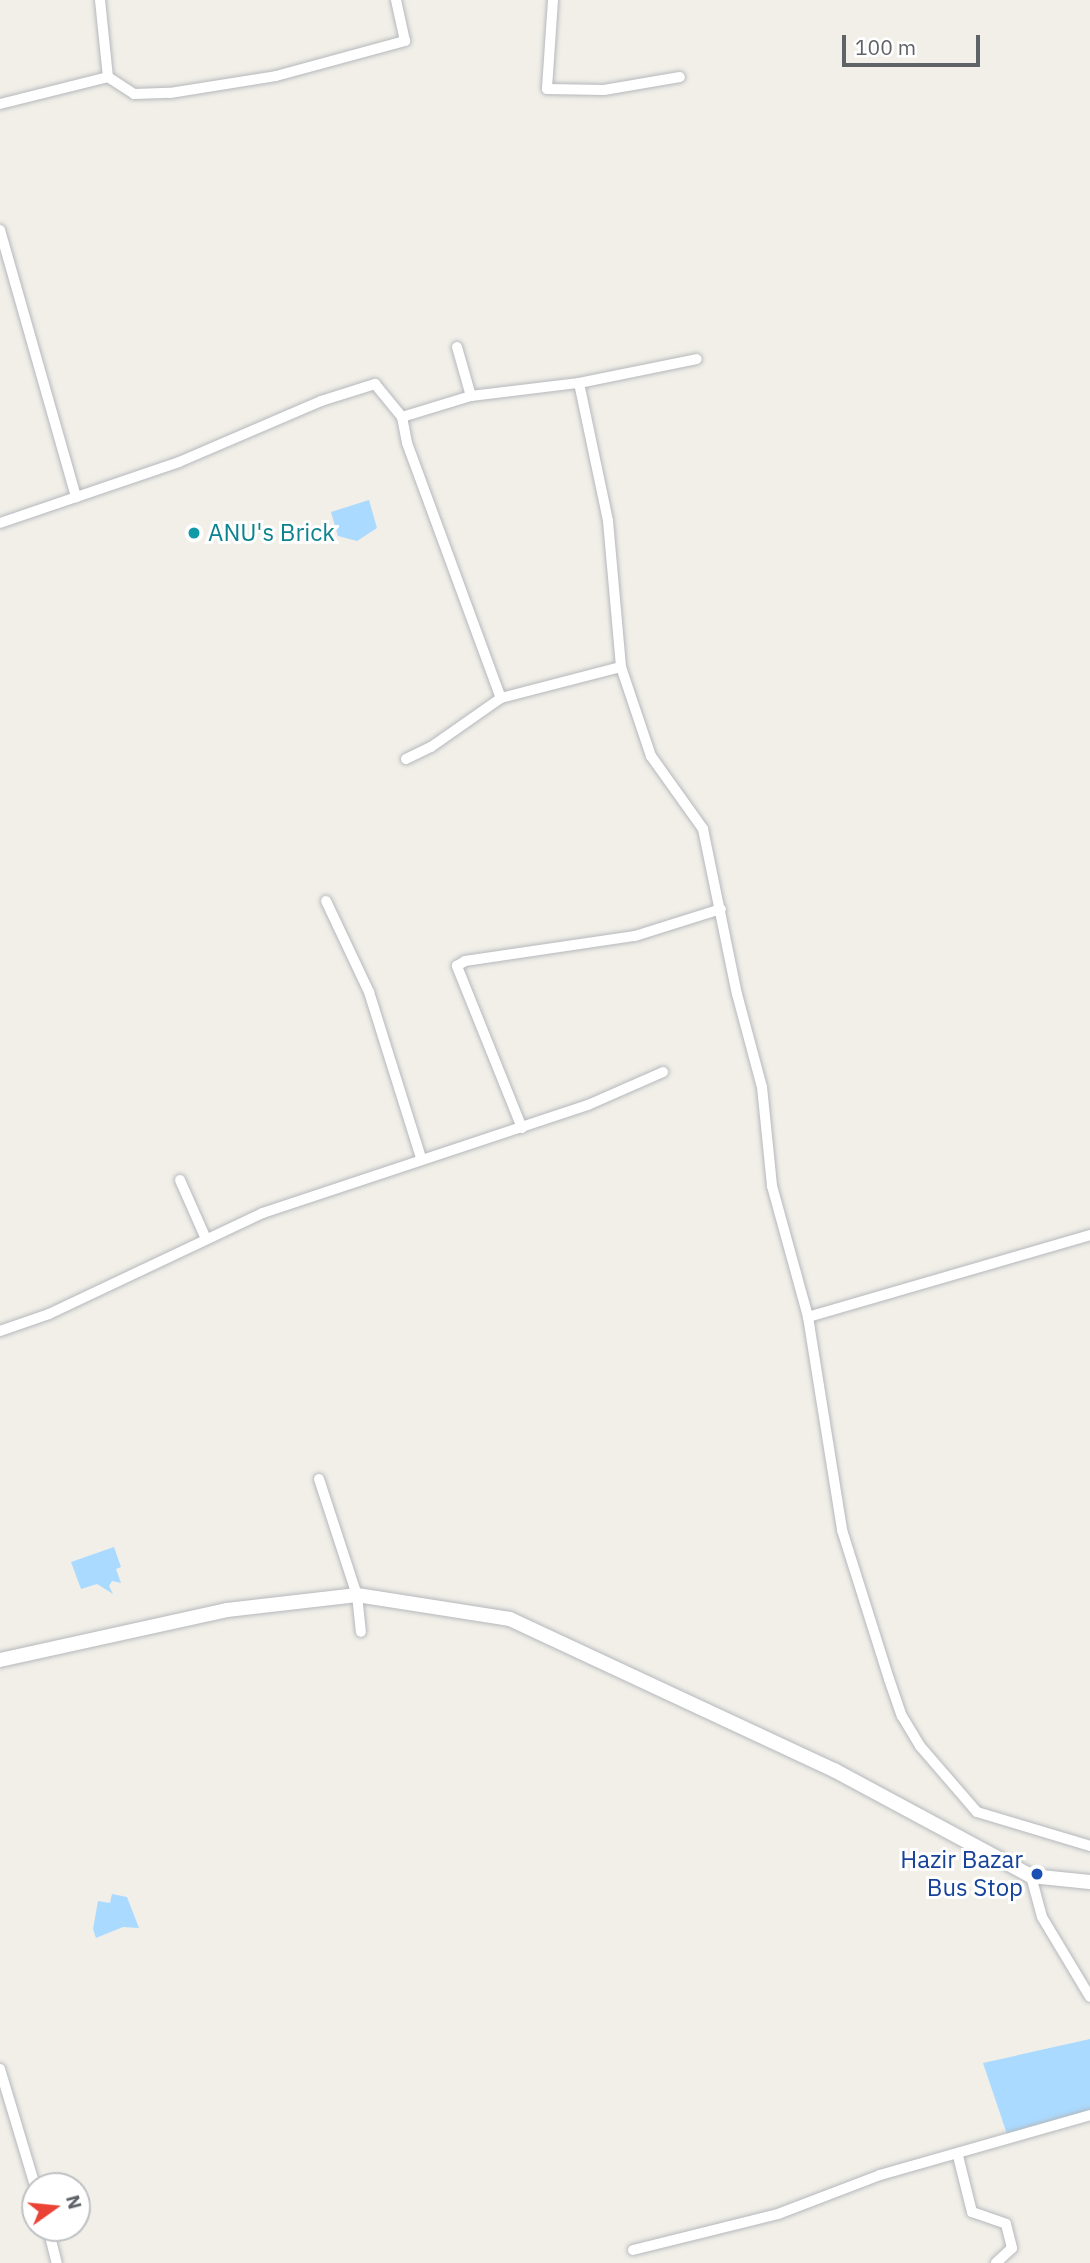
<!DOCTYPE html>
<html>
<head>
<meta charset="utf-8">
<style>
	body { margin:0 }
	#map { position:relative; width:1090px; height:2263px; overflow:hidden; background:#f1efe8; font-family:"IBM Plex Sans",sans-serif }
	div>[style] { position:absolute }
	.water>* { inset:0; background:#aadaff }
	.roads { filter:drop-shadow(0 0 2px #b5b8bc) drop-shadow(0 0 2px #b5b8bc) }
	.minor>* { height:10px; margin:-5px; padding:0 5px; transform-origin:5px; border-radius:5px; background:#fff }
	.secondary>* { height:14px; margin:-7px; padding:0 7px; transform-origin:7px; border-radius:7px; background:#fff }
	.dots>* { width:19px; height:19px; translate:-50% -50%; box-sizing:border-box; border:4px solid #fff; border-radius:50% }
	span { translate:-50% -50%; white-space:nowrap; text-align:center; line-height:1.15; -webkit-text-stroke:6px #fff; paint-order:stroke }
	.culture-label { font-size:24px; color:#0d838f }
	.left { translate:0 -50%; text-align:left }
	.transit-label { font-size:24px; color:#164399 }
	.right { translate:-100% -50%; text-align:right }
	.north { position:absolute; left:21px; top:2172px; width:70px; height:70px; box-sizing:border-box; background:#fff; border:2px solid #bfc1c3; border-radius:50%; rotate:75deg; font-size:19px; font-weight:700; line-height:28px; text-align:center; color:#5f6368 }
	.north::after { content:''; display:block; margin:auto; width:24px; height:32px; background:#ea4335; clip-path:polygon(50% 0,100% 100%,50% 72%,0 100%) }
	.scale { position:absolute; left:842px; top:35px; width:138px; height:32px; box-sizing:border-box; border:4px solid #5f6368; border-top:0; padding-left:9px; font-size:21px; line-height:24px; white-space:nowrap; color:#5f6368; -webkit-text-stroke:5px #fff; paint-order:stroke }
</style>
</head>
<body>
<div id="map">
	<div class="water">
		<div style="clip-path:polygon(369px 500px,377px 528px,357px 541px,338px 536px,331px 512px)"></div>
		<div style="clip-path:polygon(114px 1547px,121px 1567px,116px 1569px,121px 1583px,112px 1581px,109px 1586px,113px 1594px,97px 1584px,81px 1589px,71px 1562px)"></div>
		<div style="clip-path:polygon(112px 1894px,127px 1897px,139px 1928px,123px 1927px,96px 1938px,93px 1929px,98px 1901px,110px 1903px)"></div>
		<div style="clip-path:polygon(1090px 2039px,1090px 2111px,1009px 2140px,983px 2063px)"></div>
	</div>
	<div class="roads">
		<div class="minor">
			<div style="left:100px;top:0;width:77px;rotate:84.1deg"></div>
			<div style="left:553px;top:0;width:89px;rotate:93.9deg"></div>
			<div style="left:547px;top:89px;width:57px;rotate:1deg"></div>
			<div style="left:604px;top:90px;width:77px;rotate:-9.7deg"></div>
			<div style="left:0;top:104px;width:111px;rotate:-14deg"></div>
			<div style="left:108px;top:77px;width:31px;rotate:33deg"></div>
			<div style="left:134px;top:94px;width:36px;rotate:-2deg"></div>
			<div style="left:170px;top:93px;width:107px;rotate:-9.1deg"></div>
			<div style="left:276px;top:76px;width:134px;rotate:-15.2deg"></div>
			<div style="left:405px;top:41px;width:42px;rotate:-102.4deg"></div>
			<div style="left:0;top:230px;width:278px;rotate:74.1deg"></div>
			<div style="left:457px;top:347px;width:51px;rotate:74.1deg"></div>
			<div style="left:579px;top:383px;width:141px;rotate:78.1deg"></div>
			<div style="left:608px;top:521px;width:147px;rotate:84.9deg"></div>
			<div style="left:621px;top:667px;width:94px;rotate:71.4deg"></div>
			<div style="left:651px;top:756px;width:90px;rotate:54.5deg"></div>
			<div style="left:703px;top:829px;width:168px;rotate:78.4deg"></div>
			<div style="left:737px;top:994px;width:96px;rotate:75deg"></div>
			<div style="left:762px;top:1087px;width:100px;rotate:84.2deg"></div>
			<div style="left:772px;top:1186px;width:136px;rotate:74.6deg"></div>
			<div style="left:808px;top:1317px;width:216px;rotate:80.9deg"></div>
			<div style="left:842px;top:1530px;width:156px;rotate:72.5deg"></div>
			<div style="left:889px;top:1679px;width:39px;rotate:71deg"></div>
			<div style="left:902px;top:1716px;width:35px;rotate:59deg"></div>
			<div style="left:920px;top:1746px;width:87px;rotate:49.2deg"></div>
			<div style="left:977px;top:1812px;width:118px;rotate:16.7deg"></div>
			<div style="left:402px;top:417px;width:72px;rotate:-16.9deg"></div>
			<div style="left:471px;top:396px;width:109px;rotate:-6.9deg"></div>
			<div style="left:579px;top:383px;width:120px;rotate:-11.5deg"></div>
			<div style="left:0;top:523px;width:189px;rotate:-18.8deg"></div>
			<div style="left:179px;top:462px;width:155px;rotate:-23.2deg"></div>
			<div style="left:321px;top:401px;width:57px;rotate:-17.5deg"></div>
			<div style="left:375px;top:384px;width:43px;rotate:50.7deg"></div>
			<div style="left:402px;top:417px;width:26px;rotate:79deg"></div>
			<div style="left:407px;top:443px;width:272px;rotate:69.8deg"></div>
			<div style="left:406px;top:759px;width:28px;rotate:-26deg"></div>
			<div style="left:431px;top:747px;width:85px;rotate:-35deg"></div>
			<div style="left:501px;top:698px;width:124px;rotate:-14.5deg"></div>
			<div style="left:326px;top:901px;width:101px;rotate:64.7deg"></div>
			<div style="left:369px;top:992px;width:174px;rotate:72.6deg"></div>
			<div style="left:522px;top:1128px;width:175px;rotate:-111.9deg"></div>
			<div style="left:457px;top:966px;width:9px;rotate:-32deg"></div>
			<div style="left:465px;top:961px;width:172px;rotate:-8.4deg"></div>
			<div style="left:635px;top:936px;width:90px;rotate:-17.4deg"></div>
			<div style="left:180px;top:1180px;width:64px;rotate:66.2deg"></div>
			<div style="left:808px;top:1317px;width:294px;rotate:-16.2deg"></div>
			<div style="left:0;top:1331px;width:52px;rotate:-19.1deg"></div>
			<div style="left:49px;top:1314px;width:237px;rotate:-25.3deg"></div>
			<div style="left:263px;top:1213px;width:342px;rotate:-18.4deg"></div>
			<div style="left:588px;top:1105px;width:82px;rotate:-23.7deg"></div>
			<div style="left:319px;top:1479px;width:122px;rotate:71.9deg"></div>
			<div style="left:357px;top:1595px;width:37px;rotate:84deg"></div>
			<div style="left:1031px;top:1876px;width:42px;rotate:75deg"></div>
			<div style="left:1042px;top:1917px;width:93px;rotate:59deg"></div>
			<div style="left:0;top:2069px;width:122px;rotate:73.3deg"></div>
			<div style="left:958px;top:2156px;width:58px;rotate:76deg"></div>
			<div style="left:972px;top:2212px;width:36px;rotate:19deg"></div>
			<div style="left:1006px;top:2224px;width:25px;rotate:76deg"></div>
			<div style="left:1012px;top:2248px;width:22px;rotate:137deg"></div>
			<div style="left:48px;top:2228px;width:36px;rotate:76deg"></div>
			<div style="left:633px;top:2250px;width:149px;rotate:-13.9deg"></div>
			<div style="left:778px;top:2214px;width:109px;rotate:-20.9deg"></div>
			<div style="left:880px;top:2175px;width:218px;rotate:-15.9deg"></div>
		</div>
		<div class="secondary">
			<div style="left:0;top:1660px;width:232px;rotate:-12.4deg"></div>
			<div style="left:227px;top:1610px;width:131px;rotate:-6.6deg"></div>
			<div style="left:357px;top:1595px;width:155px;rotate:8.9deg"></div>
			<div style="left:510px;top:1619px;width:357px;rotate:25deg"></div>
			<div style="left:834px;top:1770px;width:224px;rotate:28.3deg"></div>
			<div style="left:1031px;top:1876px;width:59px;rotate:5.8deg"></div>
		</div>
	</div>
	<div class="dots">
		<div style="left:194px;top:533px;background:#0f9aa8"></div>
		<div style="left:1037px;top:1874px;background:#1a4fb4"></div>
	</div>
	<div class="culture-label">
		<span class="left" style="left:208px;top:533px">ANU's Brick</span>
	</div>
	<div class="transit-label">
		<span class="right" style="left:1023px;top:1874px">Hazir Bazar<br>Bus Stop</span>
	</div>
	<div class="north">N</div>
	<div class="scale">100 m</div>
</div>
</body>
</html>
